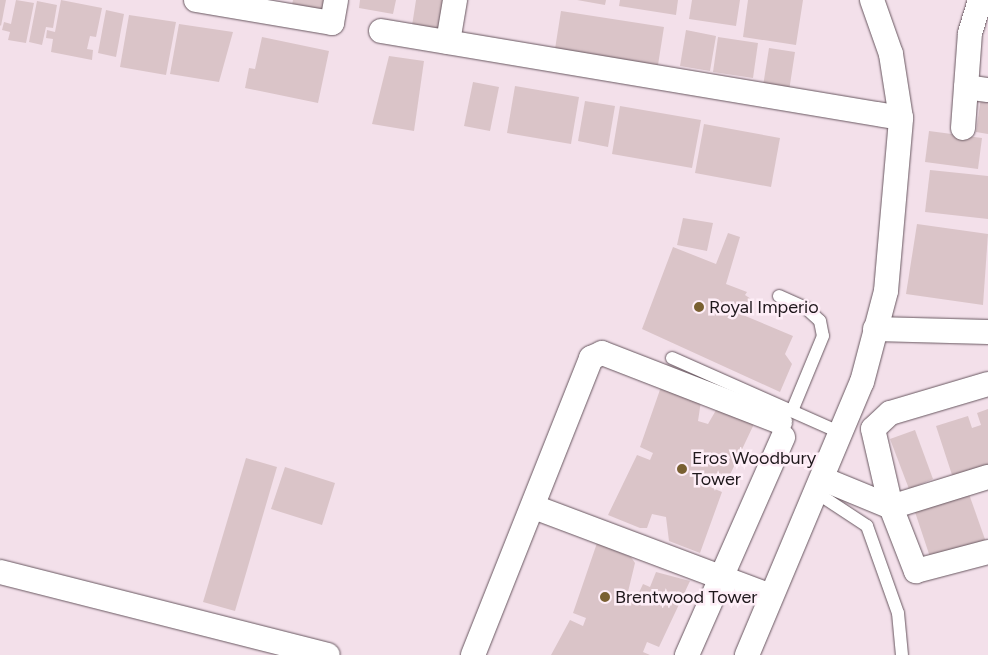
<!DOCTYPE html>
<html>
<head>
<meta charset="utf-8">
<style>
	body { margin:0 }
	#map { position:relative; width:988px; height:655px; overflow:hidden; background:#f3e0ea; font-family:Figtree,sans-serif }
	div>[style] { position:absolute }
	.building>* { inset:0; background:#dac4c8 }
	.roads { filter:drop-shadow(0 0 1px #685760) drop-shadow(0 0 1px #685760) }
	.lane>* { height:12px; margin:-6px; padding:0 6px; transform-origin:6px; border-radius:6px; background:#fff }
	.street>* { height:24px; margin:-12px; padding:0 12px; transform-origin:12px; border-radius:12px; background:#fff }
	.dots>* { width:14px; height:14px; translate:-50% -50%; box-sizing:border-box; border:2px solid #feeef7; border-radius:50% }
	span { translate:-50% -50%; white-space:nowrap; text-align:center; line-height:1.15; -webkit-text-stroke:5px #feeef7; paint-order:stroke }
	.poi-label { font-size:18px; color:#1f181c }
	.left { translate:0 -50%; text-align:left }
</style>
</head>
<body>
<div id="map">
	<div class="building">
		<div style="clip-path:polygon(0 0,6px 0,1px 26px,0 25px)"></div>
		<div style="clip-path:polygon(16px 0,34px 3px,26px 43px,8px 40px,10px 32px,2px 30px,4px 22px,11px 24px)"></div>
		<div style="clip-path:polygon(61px 0,102px 8px,96px 37px,90px 36px,87px 49px,93px 50px,92px 60px,51px 52px,53px 39px,46px 38px,47px 30px,55px 32px)"></div>
		<div style="clip-path:polygon(293px 0,330px 0,328px 12px,292px 5px)"></div>
		<div style="clip-path:polygon(360px 0,396px 0,393px 14px,359px 8px)"></div>
		<div style="clip-path:polygon(416px 0,451px 0,445px 38px,411px 32px)"></div>
		<div style="clip-path:polygon(577px 0,606px 0,605px 5px)"></div>
		<div style="clip-path:polygon(620px 0,678px 0,676px 15px,619px 6px)"></div>
		<div style="clip-path:polygon(692px 0,740px 0,736px 26px,689px 19px)"></div>
		<div style="clip-path:polygon(748px 0,803px 0,796px 45px,743px 37px)"></div>
		<div style="clip-path:polygon(37px 1px,57px 5px,53px 28px,46px 27px,42px 45px,29px 42px)"></div>
		<div style="clip-path:polygon(106px 10px,124px 14px,116px 57px,98px 53px)"></div>
		<div style="clip-path:polygon(561px 11px,664px 27px,658px 65px,555px 49px)"></div>
		<div style="clip-path:polygon(129px 15px,176px 22px,166px 75px,120px 67px)"></div>
		<div style="clip-path:polygon(179px 24px,233px 32px,219px 82px,170px 74px)"></div>
		<div style="clip-path:polygon(686px 30px,716px 36px,710px 71px,680px 66px)"></div>
		<div style="clip-path:polygon(262px 37px,329px 51px,318px 103px,245px 88px,249px 68px,255px 69px)"></div>
		<div style="clip-path:polygon(718px 37px,758px 43px,753px 78px,713px 72px)"></div>
		<div style="clip-path:polygon(769px 48px,795px 52px,789px 91px,763px 86px)"></div>
		<div style="clip-path:polygon(389px 56px,424px 61px,414px 131px,372px 124px)"></div>
		<div style="clip-path:polygon(473px 82px,499px 87px,490px 131px,464px 126px)"></div>
		<div style="clip-path:polygon(515px 86px,579px 97px,571px 144px,507px 133px)"></div>
		<div style="clip-path:polygon(981px 97px,988px 99px,988px 134px,976px 132px)"></div>
		<div style="clip-path:polygon(585px 101px,615px 106px,608px 147px,578px 141px)"></div>
		<div style="clip-path:polygon(620px 106px,701px 120px,692px 168px,612px 154px)"></div>
		<div style="clip-path:polygon(704px 124px,780px 138px,771px 187px,695px 173px)"></div>
		<div style="clip-path:polygon(929px 131px,982px 138px,978px 169px,925px 162px)"></div>
		<div style="clip-path:polygon(930px 170px,988px 176px,988px 219px,925px 212px)"></div>
		<div style="clip-path:polygon(683px 218px,713px 223px,707px 251px,677px 245px)"></div>
		<div style="clip-path:polygon(917px 224px,988px 234px,983px 305px,906px 294px)"></div>
		<div style="clip-path:polygon(728px 233px,740px 237px,726px 284px,747px 292px,745px 295px,751px 299px,743px 315px,793px 336px,785px 354px,792px 364px,780px 392px,642px 329px,673px 247px,716px 264px)"></div>
		<div style="clip-path:polygon(662px 384px,701px 401px,698px 421px,708px 424px,719px 405px,754px 424px,727px 481px,715px 476px,710px 487px,722px 492px,700px 553px,669px 541px,666px 517px,652px 514px,647px 528px,640px 528px,608px 515px,637px 455px,650px 460px,653px 453px,640px 447px)"></div>
		<div style="clip-path:polygon(988px 409px,988px 467px,953px 478px,936px 426px,968px 416px,972px 428px,981px 425px,977px 413px)"></div>
		<div style="clip-path:polygon(915px 430px,933px 479px,909px 489px,890px 439px)"></div>
		<div style="clip-path:polygon(246px 458px,277px 467px,235px 611px,203px 602px)"></div>
		<div style="clip-path:polygon(285px 467px,335px 483px,322px 525px,271px 509px)"></div>
		<div style="clip-path:polygon(969px 494px,987px 545px,932px 563px,915px 512px)"></div>
		<div style="clip-path:polygon(597px 543px,631px 557px,635px 563px,627px 596px,636px 599px,643px 584px,650px 587px,656px 572px,690px 581px,659px 647px,647px 642px,643px 652px,650px 655px,551px 655px,570px 620px,583px 626px,586px 618px,573px 613px)"></div>
	</div>
	<div class="roads">
		<div class="lane">
			<div style="left:779px;top:296px;width:30px;rotate:24deg"></div>
			<div style="left:806px;top:308px;width:19px;rotate:43deg"></div>
			<div style="left:820px;top:321px;width:15px;rotate:79deg"></div>
			<div style="left:823px;top:336px;width:81px;rotate:112.5deg"></div>
			<div style="left:672px;top:358px;width:185px;rotate:23.9deg"></div>
			<div style="left:817px;top:493px;width:60px;rotate:33.4deg"></div>
			<div style="left:867px;top:526px;width:92px;rotate:70.4deg"></div>
			<div style="left:898px;top:613px;width:42px;rotate:84.6deg"></div>
		</div>
		<div class="street">
			<div style="left:196px;top:0;width:138px;rotate:9.6deg"></div>
			<div style="left:332px;top:23px;width:23px;rotate:-80deg"></div>
			<div style="left:381px;top:31px;width:527px;rotate:9.5deg"></div>
			<div style="left:448px;top:42px;width:43px;rotate:-80.5deg"></div>
			<div style="left:966px;top:87px;width:22px;rotate:8deg"></div>
			<div style="left:963px;top:128px;width:95px;rotate:-85.8deg"></div>
			<div style="left:970px;top:33px;width:34px;rotate:-73deg"></div>
			<div style="left:875px;top:329px;width:113px;rotate:1.5deg"></div>
			<div style="left:988px;top:384px;width:102px;rotate:163.5deg"></div>
			<div style="left:890px;top:413px;width:23px;rotate:137deg"></div>
			<div style="left:873px;top:429px;width:80px;rotate:77deg"></div>
			<div style="left:891px;top:507px;width:69px;rotate:68.7deg"></div>
			<div style="left:916px;top:571px;width:74px;rotate:-14.8deg"></div>
			<div style="left:823px;top:479px;width:74px;rotate:22.4deg"></div>
			<div style="left:891px;top:507px;width:102px;rotate:-17.2deg"></div>
			<div style="left:534px;top:507px;width:253px;rotate:20.6deg"></div>
			<div style="left:0;top:572px;width:338px;rotate:14.2deg"></div>
			<div style="left:473px;top:655px;width:320px;rotate:-68.3deg"></div>
			<div style="left:591px;top:358px;width:12px;rotate:-24deg"></div>
			<div style="left:602px;top:353px;width:191px;rotate:21.2deg"></div>
			<div style="left:687px;top:655px;width:238px;rotate:-66.2deg"></div>
			<div style="left:747px;top:655px;width:296px;rotate:-67.2deg"></div>
			<div style="left:862px;top:382px;width:94px;rotate:-75.2deg"></div>
			<div style="left:886px;top:291px;width:174px;rotate:-85deg"></div>
			<div style="left:901px;top:118px;width:65px;rotate:-98.9deg"></div>
			<div style="left:891px;top:54px;width:57px;rotate:-109.4deg"></div>
		</div>
	</div>
	<div class="dots">
		<div style="left:699px;top:307px;background:#796031"></div>
		<div style="left:682px;top:469px;background:#796031"></div>
		<div style="left:605px;top:597px;background:#796031"></div>
	</div>
	<div class="poi-label">
		<span class="left" style="left:709px;top:307px">Royal Imperio</span>
		<span class="left" style="left:692px;top:469px">Eros Woodbury<br>Tower</span>
		<span class="left" style="left:615px;top:597px">Brentwood Tower</span>
	</div>
</div>
</body>
</html>
